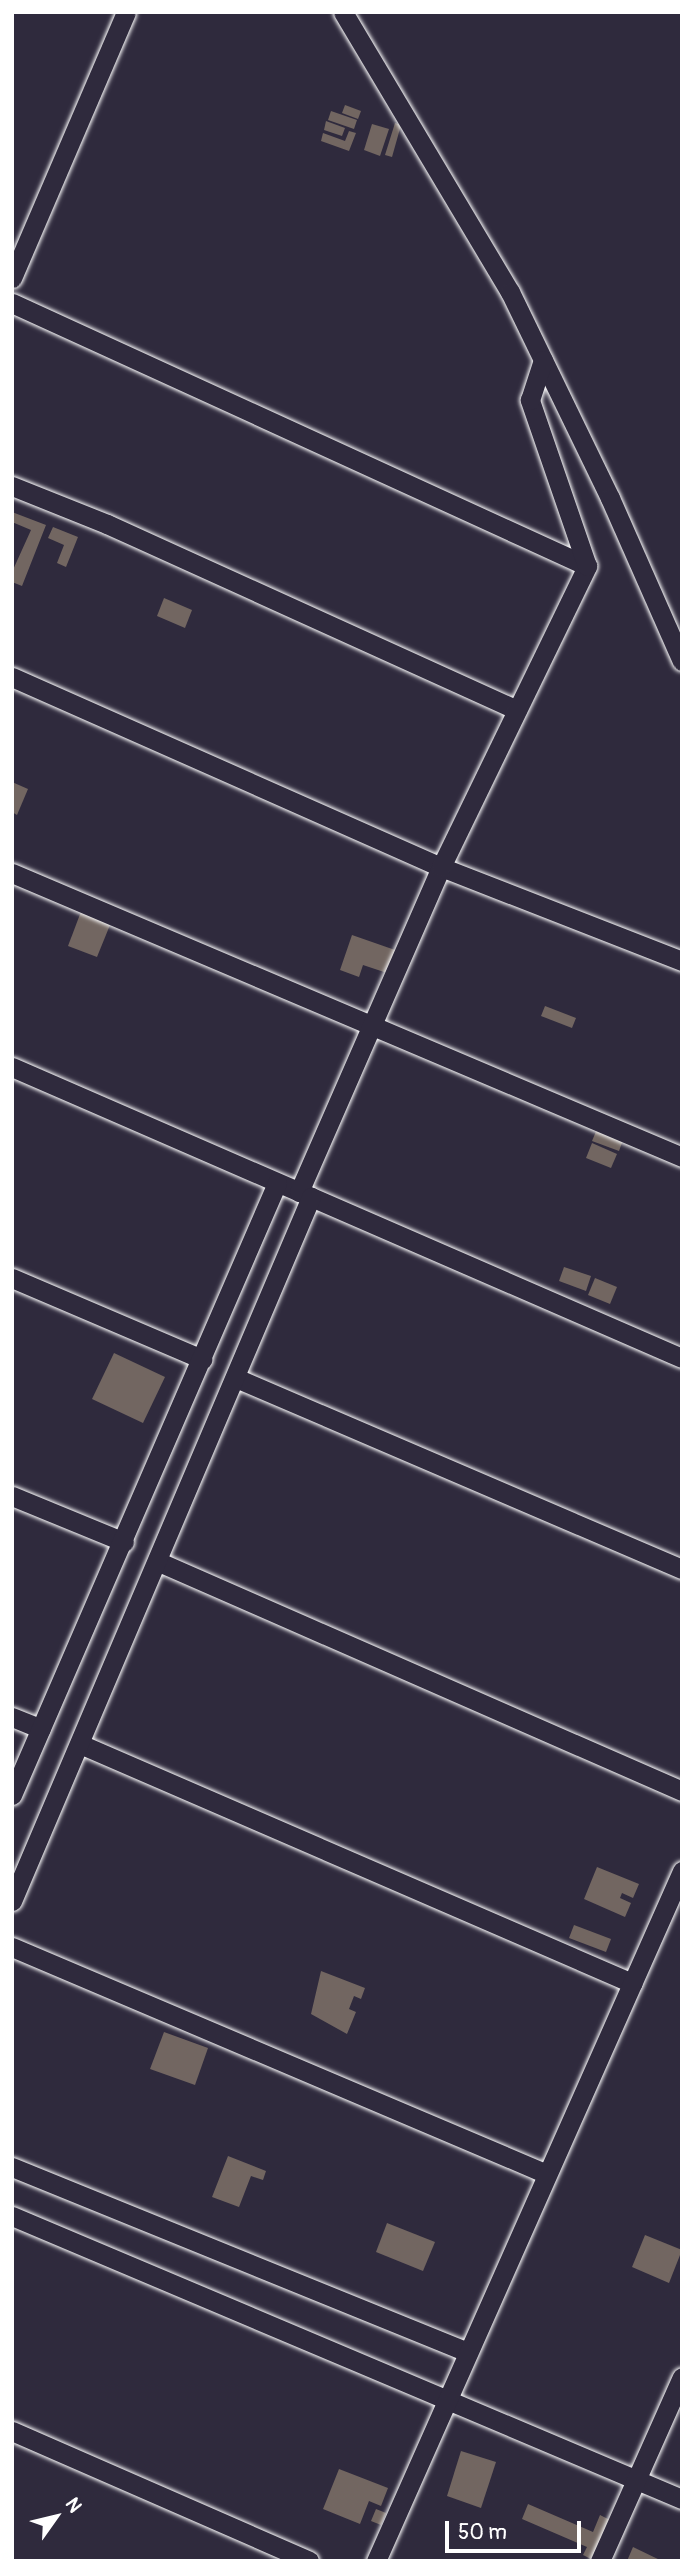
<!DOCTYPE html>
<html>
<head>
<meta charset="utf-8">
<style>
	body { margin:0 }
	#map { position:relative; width:694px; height:2573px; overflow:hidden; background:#2f2a3d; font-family:Pangolin,sans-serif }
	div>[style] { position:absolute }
	.building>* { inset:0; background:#726661 }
	.roads { filter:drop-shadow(0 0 2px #fff) drop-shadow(0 0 2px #fff) }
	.minor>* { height:19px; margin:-9.5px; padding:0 9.5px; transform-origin:9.5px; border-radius:9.5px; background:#2f2a3d }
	span { translate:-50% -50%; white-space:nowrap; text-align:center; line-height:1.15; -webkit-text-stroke:6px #2f2a3d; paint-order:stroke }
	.frame { position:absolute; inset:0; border:14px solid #fff; pointer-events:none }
	.north { position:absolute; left:21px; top:2482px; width:70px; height:70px; -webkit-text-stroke:5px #2f2a3d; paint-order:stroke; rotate:56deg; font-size:19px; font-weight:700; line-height:28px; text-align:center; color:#fff }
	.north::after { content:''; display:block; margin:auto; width:24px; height:32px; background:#fff; clip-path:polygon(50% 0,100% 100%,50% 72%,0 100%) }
	.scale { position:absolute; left:445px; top:2521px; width:136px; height:32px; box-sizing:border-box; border:4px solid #fff; border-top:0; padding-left:9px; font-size:21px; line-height:24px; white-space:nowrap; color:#fff; -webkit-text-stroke:5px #2f2a3d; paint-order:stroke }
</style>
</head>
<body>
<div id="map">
	<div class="building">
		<div style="clip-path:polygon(345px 105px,361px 111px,358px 119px,342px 113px)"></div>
		<div style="clip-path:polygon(331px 111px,357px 120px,354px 129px,328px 120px)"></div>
		<div style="clip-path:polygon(326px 121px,345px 128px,342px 136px,324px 130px)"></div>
		<div style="clip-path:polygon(395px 123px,401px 125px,392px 157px,385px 155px)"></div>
		<div style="clip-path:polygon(372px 124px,389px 129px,380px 156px,364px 150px)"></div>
		<div style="clip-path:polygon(349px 131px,356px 133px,349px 151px,321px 141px,323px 133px,345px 141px)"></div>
		<div style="clip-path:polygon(12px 512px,46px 525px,22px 586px,12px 582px,12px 572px,31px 530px,12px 522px)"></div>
		<div style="clip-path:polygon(53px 527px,78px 537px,66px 567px,57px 563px,64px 545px,48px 538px)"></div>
		<div style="clip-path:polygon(164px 598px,192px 610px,185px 628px,157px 616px)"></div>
		<div style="clip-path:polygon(12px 782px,28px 789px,17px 815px,12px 812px)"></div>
		<div style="clip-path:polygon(82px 909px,112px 920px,97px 957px,68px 946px)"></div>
		<div style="clip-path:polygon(352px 935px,395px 950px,387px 973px,363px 965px,359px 977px,340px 970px)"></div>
		<div style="clip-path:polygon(545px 1006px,576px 1018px,572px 1028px,541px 1016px)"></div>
		<div style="clip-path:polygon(597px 1129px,623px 1140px,619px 1151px,592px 1141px)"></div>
		<div style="clip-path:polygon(592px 1143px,617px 1154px,611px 1168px,586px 1158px)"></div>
		<div style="clip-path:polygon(564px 1267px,591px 1276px,586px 1291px,559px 1281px)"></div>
		<div style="clip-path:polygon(595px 1278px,617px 1287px,610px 1304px,588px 1295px)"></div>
		<div style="clip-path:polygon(114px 1353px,165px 1377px,143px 1423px,92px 1399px)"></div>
		<div style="clip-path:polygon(597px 1867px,639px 1884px,633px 1898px,622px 1893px,620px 1898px,631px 1903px,625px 1917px,584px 1899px)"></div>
		<div style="clip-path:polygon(574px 1925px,611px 1939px,606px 1952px,569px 1938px)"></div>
		<div style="clip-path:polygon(321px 1971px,365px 1988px,361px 1999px,354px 1996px,349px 2009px,356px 2012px,347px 2034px,311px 2014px)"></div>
		<div style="clip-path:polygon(164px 2032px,208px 2048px,195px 2085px,150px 2069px)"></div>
		<div style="clip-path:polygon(228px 2156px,266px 2171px,263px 2180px,251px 2176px,239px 2207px,212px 2197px)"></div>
		<div style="clip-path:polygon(387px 2223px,435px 2242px,423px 2271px,376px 2252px)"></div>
		<div style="clip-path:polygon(645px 2235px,682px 2250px,669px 2283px,632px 2267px)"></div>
		<div style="clip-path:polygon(461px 2451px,496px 2462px,481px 2508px,447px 2496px)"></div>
		<div style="clip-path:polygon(339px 2469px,388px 2488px,381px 2506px,369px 2501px,360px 2524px,323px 2509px)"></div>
		<div style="clip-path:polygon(528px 2504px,593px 2532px,600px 2515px,610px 2520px,591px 2559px,583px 2555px,587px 2547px,522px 2519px)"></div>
		<div style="clip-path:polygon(376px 2509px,386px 2513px,381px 2525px,371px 2521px)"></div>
		<div style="clip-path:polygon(633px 2547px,662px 2561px,627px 2561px)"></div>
	</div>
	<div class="roads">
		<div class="minor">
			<div style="left:343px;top:12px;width:326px;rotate:59.2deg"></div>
			<div style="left:510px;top:292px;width:229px;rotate:64.1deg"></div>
			<div style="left:610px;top:498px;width:178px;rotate:66.2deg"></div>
			<div style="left:12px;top:278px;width:289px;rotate:-66.8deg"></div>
			<div style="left:12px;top:303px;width:632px;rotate:24.58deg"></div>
			<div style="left:12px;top:486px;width:102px;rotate:21.8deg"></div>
			<div style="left:107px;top:524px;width:450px;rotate:24.4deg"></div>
			<div style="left:12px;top:677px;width:469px;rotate:23.9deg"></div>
			<div style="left:441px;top:867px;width:259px;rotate:21.3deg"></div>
			<div style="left:12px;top:873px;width:728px;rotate:22.97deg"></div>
			<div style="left:12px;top:1067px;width:730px;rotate:23.48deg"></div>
			<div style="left:299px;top:1192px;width:355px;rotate:-66.4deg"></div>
			<div style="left:441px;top:867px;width:335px;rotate:-64.1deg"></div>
			<div style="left:587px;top:566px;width:176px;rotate:-109deg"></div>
			<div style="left:530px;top:400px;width:42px;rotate:-72deg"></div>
			<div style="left:12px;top:1278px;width:207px;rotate:23.1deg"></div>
			<div style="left:236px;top:1378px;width:485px;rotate:23.2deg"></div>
			<div style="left:12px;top:1496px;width:121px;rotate:22.3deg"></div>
			<div style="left:159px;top:1562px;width:571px;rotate:23.65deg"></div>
			<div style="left:12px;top:1717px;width:31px;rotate:22deg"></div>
			<div style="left:80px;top:1744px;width:602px;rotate:23.41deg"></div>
			<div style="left:12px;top:1795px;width:667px;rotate:-66.59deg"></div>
			<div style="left:12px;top:1901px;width:765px;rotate:-66.99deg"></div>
			<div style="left:12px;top:1947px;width:581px;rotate:22.99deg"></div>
			<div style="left:12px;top:2167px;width:492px;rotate:22.1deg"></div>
			<div style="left:12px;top:2216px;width:727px;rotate:22.9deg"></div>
			<div style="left:12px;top:2431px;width:324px;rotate:23.6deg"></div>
			<div style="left:376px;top:2561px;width:755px;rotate:-66.08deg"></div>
			<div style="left:600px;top:2561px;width:201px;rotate:-66deg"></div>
		</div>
	</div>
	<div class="frame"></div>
	<div class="north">N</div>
	<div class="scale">50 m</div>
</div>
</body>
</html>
